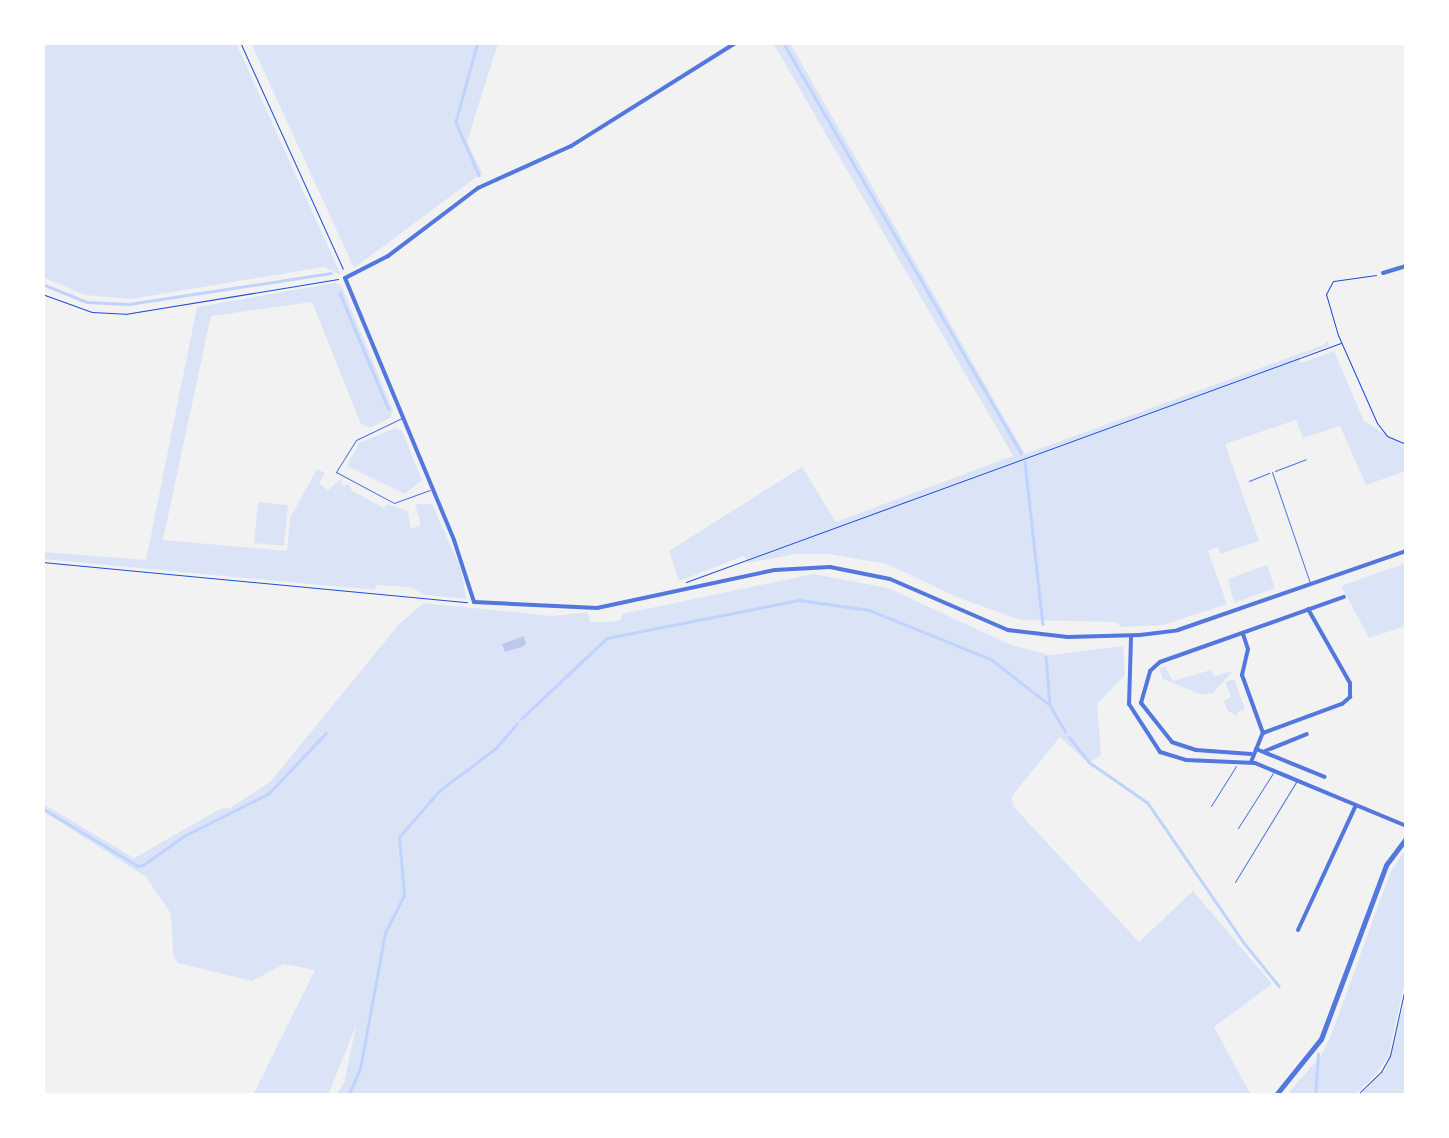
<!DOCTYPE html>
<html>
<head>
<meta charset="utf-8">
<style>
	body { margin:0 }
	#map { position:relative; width:1449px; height:1138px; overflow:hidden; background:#f2f2f2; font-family:Commissioner,sans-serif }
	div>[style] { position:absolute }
	.green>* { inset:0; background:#dbe4f7 }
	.stream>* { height:2.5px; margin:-1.25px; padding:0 1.25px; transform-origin:1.25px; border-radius:1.25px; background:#bfd3fe }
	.building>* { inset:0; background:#bdc9ec }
	.path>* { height:1px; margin:-0.5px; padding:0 0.5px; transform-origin:0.5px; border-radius:0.5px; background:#1d4ed8 }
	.service>* { height:1px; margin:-0.5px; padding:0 0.5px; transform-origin:0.5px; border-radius:0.5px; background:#5277de }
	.minor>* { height:4px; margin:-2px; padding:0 2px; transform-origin:2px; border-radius:2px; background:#5277de }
	.tertiary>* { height:5px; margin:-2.5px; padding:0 2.5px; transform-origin:2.5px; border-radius:2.5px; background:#5277de }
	span { translate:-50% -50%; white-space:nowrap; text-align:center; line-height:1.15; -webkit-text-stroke:10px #fff; paint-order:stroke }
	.frame { position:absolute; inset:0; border:45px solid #fff; pointer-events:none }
</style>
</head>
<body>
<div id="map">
	<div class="green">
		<div style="clip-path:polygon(42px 43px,236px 43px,341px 275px,324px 267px,130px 299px,85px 295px,43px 277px)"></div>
		<div style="clip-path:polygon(251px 43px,498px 43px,467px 142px,482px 173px,354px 268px)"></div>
		<div style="clip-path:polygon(773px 43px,790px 43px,1025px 454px,1323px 345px,1328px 340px,1329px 346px,1299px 357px,1301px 363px,1334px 351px,1364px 421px,1406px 447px,1406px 471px,1366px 485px,1340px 426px,1303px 438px,1296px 420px,1225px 444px,1259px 541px,1220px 554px,1218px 547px,1208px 551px,1227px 604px,1163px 625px,1121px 627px,1116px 622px,1021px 620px,959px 598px,887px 564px,829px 554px,796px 554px,748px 563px,744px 556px,679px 581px,669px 551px,802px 467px,836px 522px,1013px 456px)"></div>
		<div style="clip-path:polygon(334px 283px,341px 285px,393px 410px,390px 418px,369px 428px,361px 424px,312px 302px,211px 316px,163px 540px,287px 551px,290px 518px,317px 469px,325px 473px,319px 483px,328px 490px,341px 479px,343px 486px,349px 484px,352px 491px,384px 508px,387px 504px,408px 511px,411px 529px,421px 525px,415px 504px,432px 504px,461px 569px,466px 599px,426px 595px,409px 587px,376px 585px,375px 590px,43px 559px,43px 552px,146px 560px,197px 307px)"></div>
		<div style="clip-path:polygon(395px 428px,402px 431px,422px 480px,405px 494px,347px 466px,359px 443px)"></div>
		<div style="clip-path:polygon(258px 502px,288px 505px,284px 546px,254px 543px)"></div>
		<div style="clip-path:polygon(1406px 563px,1406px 626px,1369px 638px,1341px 586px)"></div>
		<div style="clip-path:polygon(1267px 565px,1275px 588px,1234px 603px,1228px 579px)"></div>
		<div style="clip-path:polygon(813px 574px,888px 588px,1011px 645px,1050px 655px,1123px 646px,1125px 675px,1097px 704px,1101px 755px,1088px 763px,1060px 737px,1012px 796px,1013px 806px,1139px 942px,1193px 891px,1272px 984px,1214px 1027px,1251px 1095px,336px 1095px,344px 1083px,356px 1026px,328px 1095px,253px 1095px,315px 970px,284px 964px,252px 981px,178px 963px,173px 954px,171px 914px,146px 877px,43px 811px,42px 803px,134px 858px,220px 809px,230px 808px,270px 782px,400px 623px,424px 603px,552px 616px,588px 612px,590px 622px,611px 622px,621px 620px,622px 614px)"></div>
		<div style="clip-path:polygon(1165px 666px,1173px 681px,1211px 670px,1214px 676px,1233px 671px,1213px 693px,1202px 695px,1163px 679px,1159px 668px)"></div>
		<div style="clip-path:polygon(1234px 679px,1245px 709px,1237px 712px,1238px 717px,1227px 710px,1224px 701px,1231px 697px,1225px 682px)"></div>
		<div style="clip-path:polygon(1406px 848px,1406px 977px,1388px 1057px,1373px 1078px,1353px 1095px,1286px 1096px,1322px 1054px,1332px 1033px,1390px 873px)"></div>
		<div style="clip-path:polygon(1406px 998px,1406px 1095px,1360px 1095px,1385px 1070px)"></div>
	</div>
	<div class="stream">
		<div style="left:478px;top:42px;width:83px;rotate:105.4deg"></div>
		<div style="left:456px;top:122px;width:58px;rotate:66.5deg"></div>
		<div style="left:783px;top:42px;width:475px;rotate:59.9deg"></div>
		<div style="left:42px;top:284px;width:48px;rotate:21.8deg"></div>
		<div style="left:87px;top:302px;width:42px;rotate:2.7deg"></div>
		<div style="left:129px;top:304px;width:204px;rotate:-8.7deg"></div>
		<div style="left:340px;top:293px;width:125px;rotate:67.3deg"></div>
		<div style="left:1025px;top:462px;width:163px;rotate:83.7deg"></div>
		<div style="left:1046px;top:657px;width:48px;rotate:85.2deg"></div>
		<div style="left:521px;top:719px;width:118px;rotate:-43.3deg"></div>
		<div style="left:607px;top:638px;width:196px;rotate:-11.2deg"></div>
		<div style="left:799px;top:600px;width:71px;rotate:8.1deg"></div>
		<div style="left:869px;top:610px;width:131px;rotate:21.9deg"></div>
		<div style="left:991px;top:659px;width:75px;rotate:37.9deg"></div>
		<div style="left:1050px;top:705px;width:30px;rotate:60deg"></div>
		<div style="left:1069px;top:737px;width:32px;rotate:51deg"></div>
		<div style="left:1089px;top:762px;width:72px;rotate:34.8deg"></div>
		<div style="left:1148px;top:803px;width:171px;rotate:55.5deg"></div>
		<div style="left:1245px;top:944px;width:54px;rotate:51deg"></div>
		<div style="left:42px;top:808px;width:112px;rotate:31.1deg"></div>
		<div style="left:138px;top:866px;width:5px;rotate:-11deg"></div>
		<div style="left:143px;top:865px;width:50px;rotate:-35.3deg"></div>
		<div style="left:184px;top:836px;width:94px;rotate:-26.6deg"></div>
		<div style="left:268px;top:794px;width:84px;rotate:-46.4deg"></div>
		<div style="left:348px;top:1096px;width:30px;rotate:-66deg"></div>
		<div style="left:360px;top:1069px;width:138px;rotate:-79.6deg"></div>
		<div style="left:385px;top:933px;width:42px;rotate:-63.4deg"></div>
		<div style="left:404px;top:895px;width:58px;rotate:-94.9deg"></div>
		<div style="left:399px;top:837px;width:62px;rotate:-48.9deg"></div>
		<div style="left:440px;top:790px;width:69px;rotate:-36.7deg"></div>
		<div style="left:495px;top:749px;width:33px;rotate:-49deg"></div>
		<div style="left:1315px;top:1096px;width:42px;rotate:-85.9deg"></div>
	</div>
	<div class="building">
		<div style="clip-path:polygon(524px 636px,526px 644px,522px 647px,505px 652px,502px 644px)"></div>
	</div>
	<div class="path">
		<div style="left:240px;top:42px;width:249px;rotate:65.6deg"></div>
		<div style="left:1376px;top:275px;width:43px;rotate:172.1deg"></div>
		<div style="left:1333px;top:281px;width:15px;rotate:118deg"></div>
		<div style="left:1326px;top:294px;width:43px;rotate:73.7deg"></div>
		<div style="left:1338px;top:335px;width:96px;rotate:66.1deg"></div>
		<div style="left:1377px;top:423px;width:16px;rotate:52deg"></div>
		<div style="left:1387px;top:436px;width:21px;rotate:23deg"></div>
		<div style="left:42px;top:294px;width:53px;rotate:19.8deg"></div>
		<div style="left:92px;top:312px;width:33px;rotate:3deg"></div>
		<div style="left:125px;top:314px;width:216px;rotate:-9.3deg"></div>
		<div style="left:42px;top:562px;width:427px;rotate:5.4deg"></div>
		<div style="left:686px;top:582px;width:697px;rotate:-20.05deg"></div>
		<div style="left:1356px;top:1096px;width:35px;rotate:-44deg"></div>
		<div style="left:1381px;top:1072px;width:18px;rotate:-61deg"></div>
		<div style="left:1390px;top:1056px;width:75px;rotate:-77.6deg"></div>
	</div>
	<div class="service">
		<div style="left:402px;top:418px;width:51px;rotate:154.4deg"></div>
		<div style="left:356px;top:440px;width:38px;rotate:122deg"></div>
		<div style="left:336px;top:472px;width:66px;rotate:28.1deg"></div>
		<div style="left:394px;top:503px;width:38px;rotate:-20deg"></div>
		<div style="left:1275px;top:471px;width:33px;rotate:-21deg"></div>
		<div style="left:1272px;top:472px;width:117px;rotate:71.1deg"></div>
		<div style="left:1249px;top:481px;width:22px;rotate:-22deg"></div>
		<div style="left:1211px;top:806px;width:47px;rotate:-58deg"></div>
		<div style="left:1238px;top:828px;width:65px;rotate:-57.5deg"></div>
		<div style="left:1235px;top:882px;width:117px;rotate:-58.6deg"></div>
	</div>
	<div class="minor">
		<div style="left:737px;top:42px;width:196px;rotate:147.9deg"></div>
		<div style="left:571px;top:146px;width:102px;rotate:155.7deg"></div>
		<div style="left:478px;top:188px;width:113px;rotate:142.9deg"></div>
		<div style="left:388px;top:256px;width:48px;rotate:152.9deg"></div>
		<div style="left:345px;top:278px;width:284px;rotate:67.4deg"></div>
		<div style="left:454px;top:540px;width:65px;rotate:72.1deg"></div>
		<div style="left:474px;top:602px;width:123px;rotate:2.8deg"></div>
		<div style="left:597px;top:608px;width:182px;rotate:-12.1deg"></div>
		<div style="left:775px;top:570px;width:55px;rotate:-3.1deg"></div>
		<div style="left:830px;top:567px;width:61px;rotate:11.3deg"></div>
		<div style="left:890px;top:579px;width:129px;rotate:23.4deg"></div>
		<div style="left:1008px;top:630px;width:60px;rotate:6.7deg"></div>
		<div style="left:1068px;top:637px;width:72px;rotate:-1.6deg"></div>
		<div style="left:1140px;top:635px;width:38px;rotate:-7deg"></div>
		<div style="left:1178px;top:630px;width:241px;rotate:-19.1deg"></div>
		<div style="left:1383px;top:273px;width:24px;rotate:-17deg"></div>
		<div style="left:1406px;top:325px;width:26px;rotate:90deg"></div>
		<div style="left:1243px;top:634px;width:16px;rotate:72deg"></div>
		<div style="left:1248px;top:649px;width:27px;rotate:103deg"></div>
		<div style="left:1242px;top:675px;width:62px;rotate:70.1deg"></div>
		<div style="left:1131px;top:638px;width:66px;rotate:91.7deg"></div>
		<div style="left:1129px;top:704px;width:57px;rotate:57.1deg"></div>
		<div style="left:1160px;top:752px;width:27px;rotate:17deg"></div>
		<div style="left:1186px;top:760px;width:69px;rotate:2.5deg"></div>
		<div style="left:1255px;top:763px;width:164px;rotate:22.6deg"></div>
		<div style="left:1256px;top:749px;width:74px;rotate:22.1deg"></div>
		<div style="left:1265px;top:751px;width:45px;rotate:-22deg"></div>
		<div style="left:1251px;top:754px;width:55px;rotate:-175.8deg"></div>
		<div style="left:1196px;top:750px;width:25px;rotate:-162deg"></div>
		<div style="left:1172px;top:742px;width:50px;rotate:-128.5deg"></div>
		<div style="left:1141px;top:703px;width:33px;rotate:-74deg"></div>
		<div style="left:1150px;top:671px;width:13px;rotate:-42deg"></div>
		<div style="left:1160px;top:662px;width:195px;rotate:-19.5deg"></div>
		<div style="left:1251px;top:762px;width:31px;rotate:-68deg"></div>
		<div style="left:1263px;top:733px;width:84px;rotate:-20.2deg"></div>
		<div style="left:1342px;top:704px;width:11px;rotate:-41deg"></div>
		<div style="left:1350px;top:697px;width:14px;rotate:-90deg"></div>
		<div style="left:1350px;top:683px;width:85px;rotate:-119.6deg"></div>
		<div style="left:1298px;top:930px;width:136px;rotate:-65.1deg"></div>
	</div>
	<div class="tertiary">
		<div style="left:1275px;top:1096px;width:73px;rotate:-51.1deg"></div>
		<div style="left:1321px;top:1039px;width:186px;rotate:-69.5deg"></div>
		<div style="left:1386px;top:865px;width:34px;rotate:-53deg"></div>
	</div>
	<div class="frame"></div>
</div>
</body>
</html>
